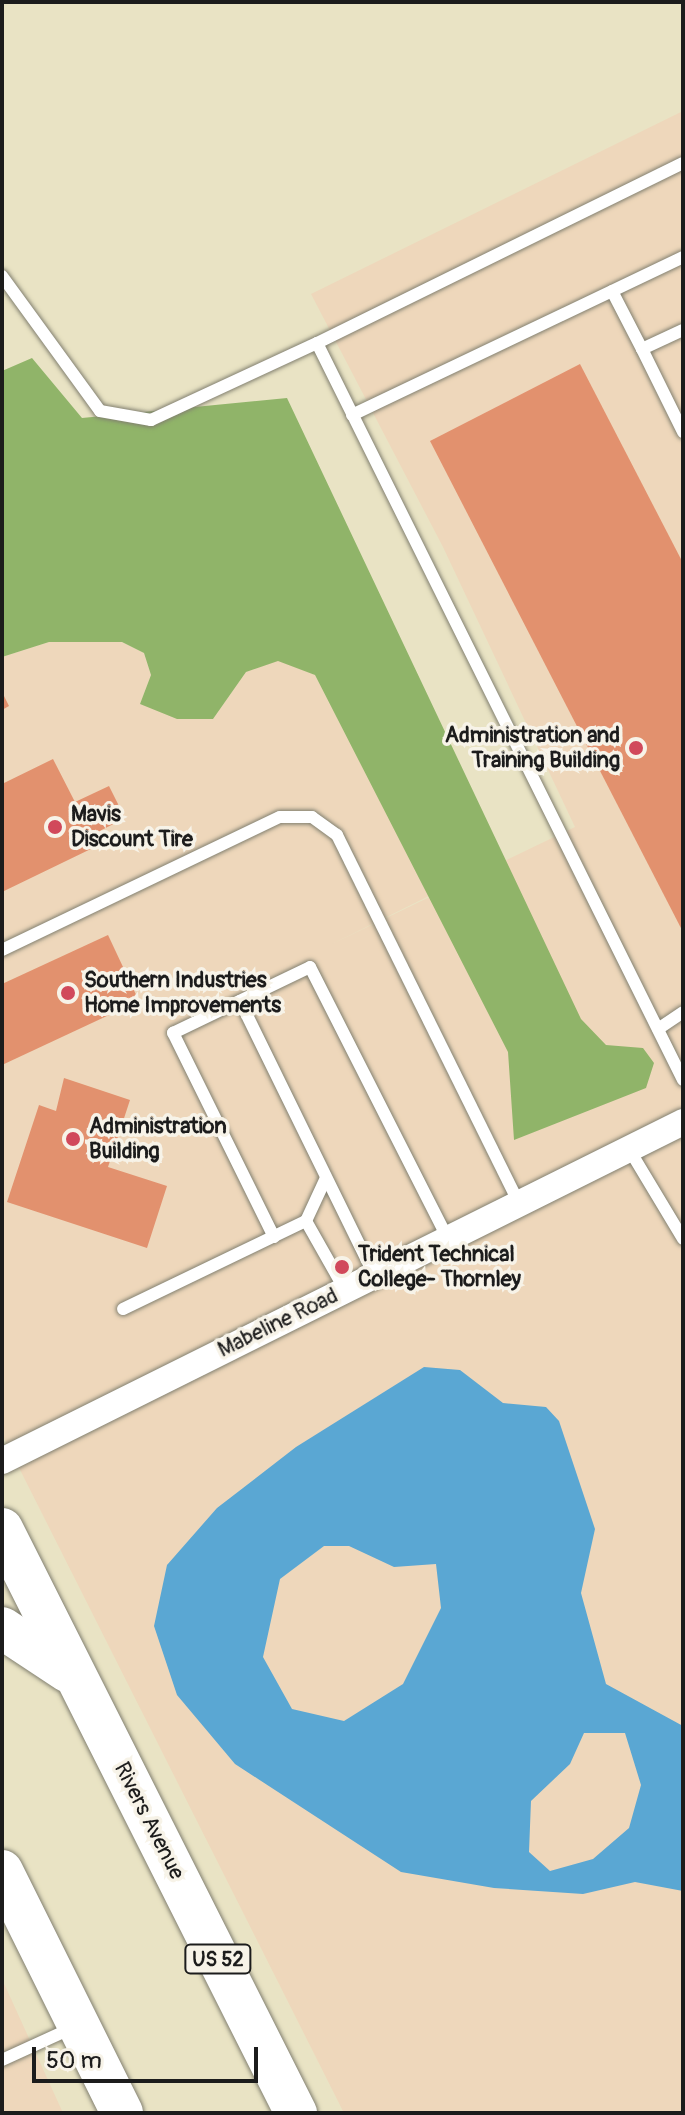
<!DOCTYPE html>
<html>
<head>
<meta charset="utf-8">
<style>
	body { margin:0 }
	#map { position:relative; width:685px; height:2115px; overflow:hidden; background:#e9e3c4; font-family:Pangolin,sans-serif }
	div>[style] { position:absolute }
	.built>* { inset:0; background:#eed7bb }
	.forest>* { inset:0; background:#90b469 }
	.water>* { inset:0; background:#5aa7d3 }
	.building>* { inset:0; background:#e2916e }
	.roads { filter:drop-shadow(0 0 2px #828070) drop-shadow(0 0 2px #828070) }
	.lane>* { height:12px; margin:-6px; padding:0 6px; transform-origin:6px; border-radius:6px; background:#fff }
	.street>* { height:26px; margin:-13px; padding:0 13px; transform-origin:13px; border-radius:13px; background:#fff }
	.primary>* { height:42px; margin:-21px; padding:0 21px; transform-origin:21px; border-radius:21px; background:#fff }
	.dots>* { width:22px; height:22px; translate:-50% -50%; box-sizing:border-box; border:4px solid #f7f3e8; border-radius:50% }
	span { translate:-50% -50%; white-space:nowrap; text-align:center; line-height:1.15; -webkit-text-stroke:7px #f7f3e8; paint-order:stroke }
	.shield-label span { padding:2px 6px; background:#f7f3e8; border:2px solid; border-radius:6px; -webkit-text-stroke-width:0 }
	.shield-label { font-size:20px; color:#1c1c1c; font-weight:700 }
	.poi-label { font-size:22px; color:#1c1c1c; font-weight:700 }
	.right { translate:-100% -50%; text-align:right }
	.left { translate:0 -50%; text-align:left }
	.street-label { font-size:22px; color:#1c1c1c }
	.frame { position:absolute; inset:0; border:4px solid #1c1c1c; pointer-events:none }
	.scale { position:absolute; left:32px; top:2047px; width:226px; height:36px; box-sizing:border-box; border:4px solid #1c1c1c; border-top:0; padding-left:10px; font-size:24px; line-height:28px; white-space:nowrap; color:#1c1c1c; -webkit-text-stroke:6px #f7f3e8; paint-order:stroke }
</style>
</head>
<body>
<div id="map">
	<div class="built">
		<div style="clip-path:polygon(683px 111px,683px 2113px,344px 2113px,2px 1434px,2px 657px,49px 642px,122px 642px,144px 653px,151px 675px,140px 704px,213px 719px,246px 672px,278px 660px,315px 675px,429px 896px,330px 945px,575px 827px,443px 547px,311px 294px)"></div>
		<div style="clip-path:polygon(2px 1979px,63px 2113px,2px 2113px)"></div>
	</div>
	<div class="forest">
		<div style="clip-path:polygon(32px 358px,82px 418px,287px 398px,581px 1019px,606px 1045px,643px 1048px,654px 1063px,646px 1088px,514px 1140px,508px 1052px,315px 675px,278px 661px,246px 672px,213px 719px,177px 719px,140px 704px,151px 675px,144px 653px,122px 642px,49px 642px,2px 657px,2px 371px)"></div>
	</div>
	<div class="water">
		<div style="clip-path:polygon(evenodd,424px 1367px,460px 1370px,503px 1403px,546px 1407px,559px 1421px,595px 1529px,581px 1593px,606px 1684px,683px 1726px,683px 1891px,635px 1882px,583px 1894px,494px 1888px,401px 1872px,235px 1764px,177px 1695px,154px 1626px,167px 1565px,217px 1508px,296px 1447px,424px 1367px,324px 1546px,349px 1546px,394px 1567px,436px 1564px,441px 1608px,403px 1684px,344px 1721px,292px 1709px,263px 1657px,280px 1579px,324px 1546px,424px 1367px,584px 1733px,625px 1733px,641px 1785px,629px 1828px,593px 1859px,550px 1871px,529px 1852px,531px 1801px,570px 1764px,584px 1733px)"></div>
	</div>
	<div class="building">
		<div style="clip-path:polygon(580px 364px,683px 563px,683px 932px,430px 441px)"></div>
		<div style="clip-path:polygon(2px 692px,9px 706px,2px 710px)"></div>
		<div style="clip-path:polygon(53px 759px,75px 802px,109px 786px,125px 818px,92px 835px,97px 846px,2px 892px,2px 784px)"></div>
		<div style="clip-path:polygon(108px 935px,139px 1001px,2px 1065px,2px 984px)"></div>
		<div style="clip-path:polygon(64px 1078px,130px 1100px,108px 1167px,167px 1186px,147px 1248px,7px 1202px,39px 1105px,56px 1111px)"></div>
	</div>
	<div class="roads">
		<div class="lane">
			<div style="left:683px;top:163px;width:408px;rotate:153.8deg"></div>
			<div style="left:317px;top:343px;width:823px;rotate:63.59deg"></div>
			<div style="left:2px;top:276px;width:167px;rotate:54deg"></div>
			<div style="left:100px;top:411px;width:52px;rotate:10deg"></div>
			<div style="left:151px;top:420px;width:183px;rotate:-24.9deg"></div>
			<div style="left:612px;top:291px;width:65px;rotate:62.7deg"></div>
			<div style="left:642px;top:349px;width:45px;rotate:-24.9deg"></div>
			<div style="left:642px;top:349px;width:93px;rotate:63.7deg"></div>
			<div style="left:352px;top:415px;width:367px;rotate:-25.5deg"></div>
			<div style="left:2px;top:950px;width:308px;rotate:-25.6deg"></div>
			<div style="left:280px;top:817px;width:32px"></div>
			<div style="left:312px;top:817px;width:31px;rotate:36deg"></div>
			<div style="left:337px;top:835px;width:411px;rotate:63.7deg"></div>
			<div style="left:240px;top:1001px;width:305px;rotate:63.9deg"></div>
			<div style="left:658px;top:1029px;width:30px;rotate:-34deg"></div>
			<div style="left:629px;top:1149px;width:105px;rotate:59deg"></div>
			<div style="left:306px;top:1221px;width:47px;rotate:-65.1deg"></div>
			<div style="left:274px;top:1237px;width:228px;rotate:-116.3deg"></div>
			<div style="left:173px;top:1033px;width:152px;rotate:-25.7deg"></div>
			<div style="left:310px;top:967px;width:305px;rotate:63.1deg"></div>
			<div style="left:123px;top:1309px;width:203px;rotate:-25.7deg"></div>
			<div style="left:306px;top:1221px;width:79px;rotate:60.5deg"></div>
			<div style="left:2px;top:2060px;width:77px;rotate:-24.6deg"></div>
		</div>
		<div class="street">
			<div style="left:2px;top:1461px;width:761px;rotate:-26.46deg"></div>
		</div>
		<div class="primary">
			<div style="left:2px;top:1529px;width:654px;rotate:63.28deg"></div>
			<div style="left:2px;top:1628px;width:78px;rotate:33.5deg"></div>
			<div style="left:2px;top:1871px;width:270px;rotate:63.6deg"></div>
		</div>
	</div>
	<div class="dots">
		<div style="left:636px;top:748px;background:#d1495b"></div>
		<div style="left:55px;top:827px;background:#d1495b"></div>
		<div style="left:68px;top:993px;background:#d1495b"></div>
		<div style="left:73px;top:1139px;background:#d1495b"></div>
		<div style="left:342px;top:1267px;background:#d1495b"></div>
	</div>
	<div class="shield-label">
		<span style="left:218px;top:1959px">US 52</span>
	</div>
	<div class="poi-label">
		<span class="right" style="left:620px;top:748px">Administration and<br>Training Building</span>
		<span class="left" style="left:71px;top:827px">Mavis<br>Discount Tire</span>
		<span class="left" style="left:84px;top:993px">Southern Industries<br>Home Improvements</span>
		<span class="left" style="left:89px;top:1139px">Administration<br>Building</span>
		<span class="left" style="left:358px;top:1267px">Trident Technical<br>College- Thornley</span>
	</div>
	<div class="street-label">
		<span style="left:278px;top:1323px;rotate:-26deg">Mabeline Road</span>
		<span style="left:149px;top:1821px;rotate:63deg">Rivers Avenue</span>
	</div>
	<div class="frame"></div>
	<div class="scale">50 m</div>
</div>
</body>
</html>
